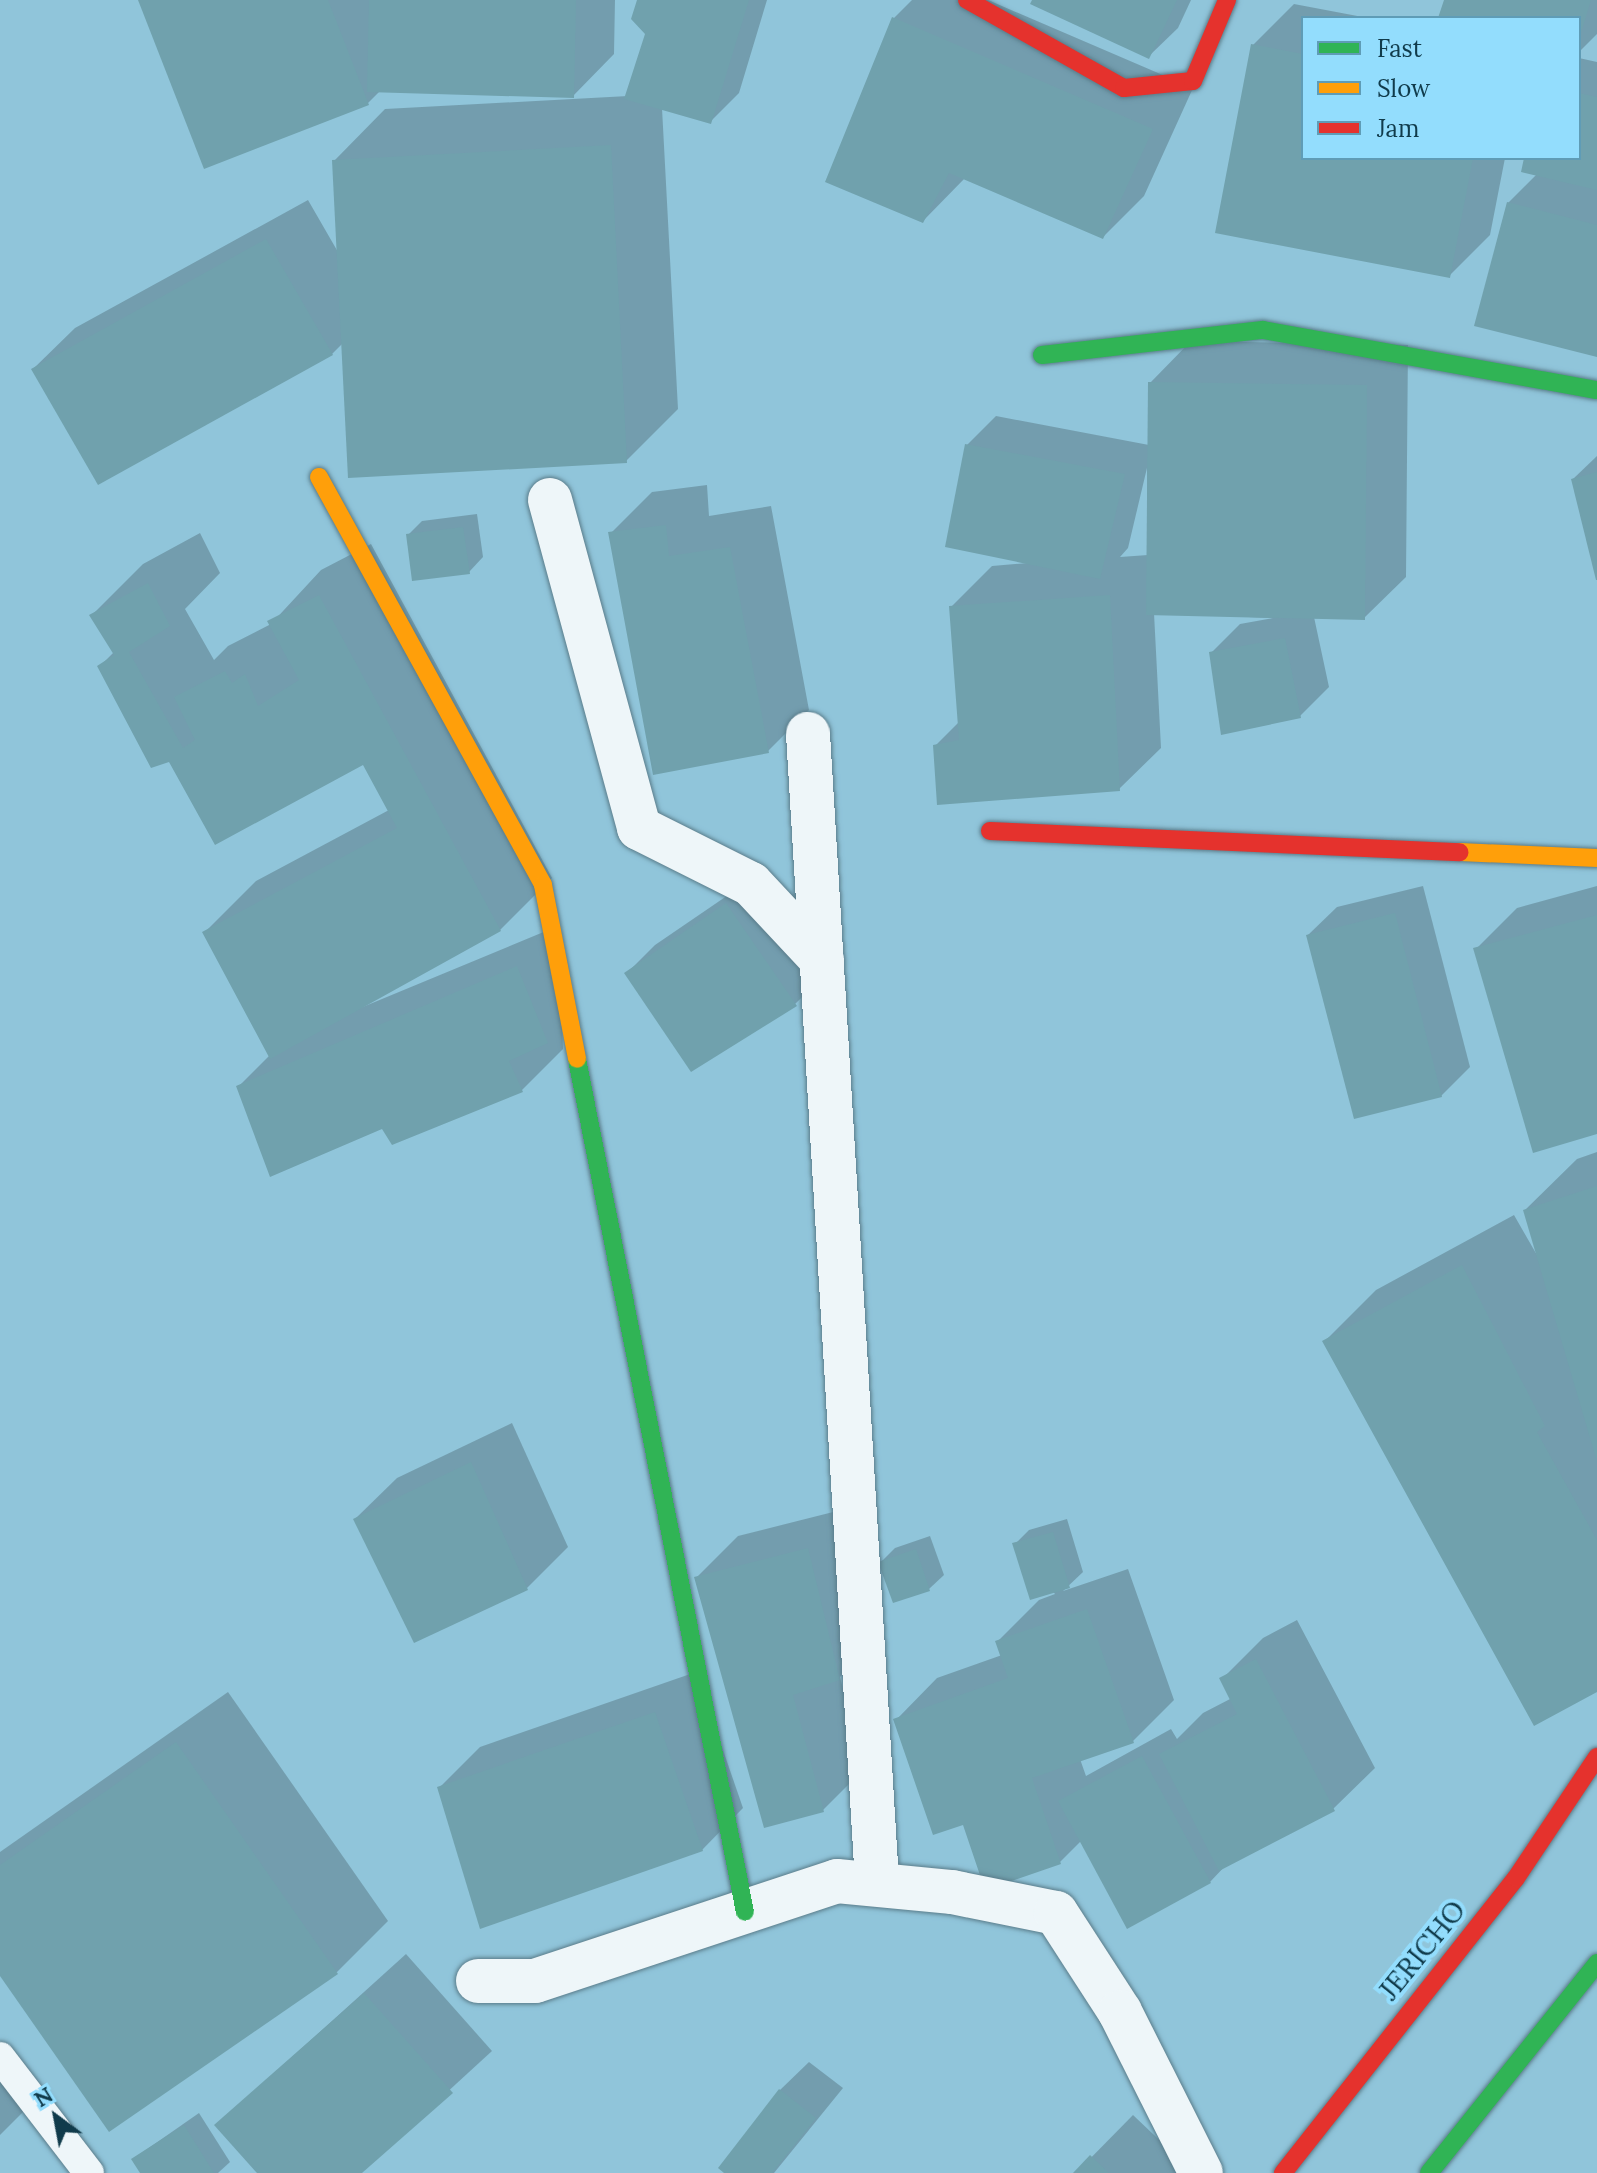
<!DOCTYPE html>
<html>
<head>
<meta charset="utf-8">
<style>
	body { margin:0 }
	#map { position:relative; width:1597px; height:2173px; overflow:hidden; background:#90c5da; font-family:Lora,serif }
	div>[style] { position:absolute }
	.shadow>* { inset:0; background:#0003 }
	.building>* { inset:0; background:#70a1ad }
	.roads { filter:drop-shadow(0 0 2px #5a7c8a) drop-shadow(0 0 2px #5a7c8a) }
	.lane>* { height:30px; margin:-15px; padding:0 15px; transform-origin:15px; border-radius:15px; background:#eef6f9 }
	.street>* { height:44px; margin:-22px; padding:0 22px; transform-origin:22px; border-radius:22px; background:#eef6f9 }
	.fast>* { height:18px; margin:-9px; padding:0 9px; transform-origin:9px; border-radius:9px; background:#30b455 }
	.slow>* { height:18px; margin:-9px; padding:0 9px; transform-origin:9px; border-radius:9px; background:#ff9f0a }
	.jam>* { height:18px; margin:-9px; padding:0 9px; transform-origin:9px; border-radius:9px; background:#e5322d }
	span { translate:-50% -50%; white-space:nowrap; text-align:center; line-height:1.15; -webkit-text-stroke:8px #93ddfd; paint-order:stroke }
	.street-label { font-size:28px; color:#103b4b }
	.legend { position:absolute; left:1301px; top:16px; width:280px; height:144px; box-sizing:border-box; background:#93ddfd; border:2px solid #5f9cb6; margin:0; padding:10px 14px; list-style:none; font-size:24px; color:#103b4b }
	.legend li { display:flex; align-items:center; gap:16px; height:40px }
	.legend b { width:40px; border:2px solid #5f9cb6 }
	.north { position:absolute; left:16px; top:2077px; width:80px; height:80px; -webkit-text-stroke:6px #93ddfd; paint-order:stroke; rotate:328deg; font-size:22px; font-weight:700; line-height:32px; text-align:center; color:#103b4b }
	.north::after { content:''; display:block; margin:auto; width:28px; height:36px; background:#103b4b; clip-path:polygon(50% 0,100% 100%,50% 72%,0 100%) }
</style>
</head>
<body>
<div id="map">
	<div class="shadow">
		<div style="clip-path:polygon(140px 0,615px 0,614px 54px,573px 96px,380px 91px,368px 103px)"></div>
		<div style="clip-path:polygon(639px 0,767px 0,739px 93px,710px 122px,662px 108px,678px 409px,626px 461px,343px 343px,332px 354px,33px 369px,75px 328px,308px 200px,338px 252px,334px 161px,385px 109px,628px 96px,647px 33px)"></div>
		<div style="clip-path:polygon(912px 0,988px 0,1193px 88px,1144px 196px,1103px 237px,965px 178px,923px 221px,893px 19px)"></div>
		<div style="clip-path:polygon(1034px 0,1191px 0,1178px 28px,1149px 56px)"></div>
		<div style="clip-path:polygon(1446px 0,1597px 0,1597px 34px,1579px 52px,1579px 18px,1440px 18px)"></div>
		<div style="clip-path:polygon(1294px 4px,1368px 18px,1303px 18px,1303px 158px,1505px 158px,1490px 235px,1449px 276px,1218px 232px,1253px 45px)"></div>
		<div style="clip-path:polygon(1579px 58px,1597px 62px,1597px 355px,1508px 203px,1537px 174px,1526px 158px,1579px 158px)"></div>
		<div style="clip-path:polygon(evenodd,1191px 341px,1408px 345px,1406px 577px,1364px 618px,1314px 617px,1329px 687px,1300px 716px,1211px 653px,1240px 624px,1273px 618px,1154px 613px,1161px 748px,1119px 789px,935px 746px,959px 722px,951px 607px,992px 566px,1028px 563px,967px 445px,996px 416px,1149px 445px,1150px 383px,1191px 341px,1147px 468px,1148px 555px,1120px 557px,1128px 548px,1147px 468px)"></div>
		<div style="clip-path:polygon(1597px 456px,1597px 577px,1573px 479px)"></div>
		<div style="clip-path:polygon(707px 485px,709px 516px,771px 506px,809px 710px,768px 751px,611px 533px,652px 492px)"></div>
		<div style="clip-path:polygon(477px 514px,483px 557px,469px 572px,408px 535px,422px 521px)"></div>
		<div style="clip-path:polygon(200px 533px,220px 573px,185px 609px,214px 660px,228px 646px,271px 624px,321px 570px,371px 544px,552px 878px,500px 930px,353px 1011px,558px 926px,563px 1049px,522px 1090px,238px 1087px,270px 1055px,204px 933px,256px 881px,389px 810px,363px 762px,170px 759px,100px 666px,114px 652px,91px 616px,143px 564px)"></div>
		<div style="clip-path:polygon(756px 876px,824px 976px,795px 1004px,626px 974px,655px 945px)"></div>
		<div style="clip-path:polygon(1423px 886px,1470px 1067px,1441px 1096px,1308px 935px,1337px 907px)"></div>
		<div style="clip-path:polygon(1597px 886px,1597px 1132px,1476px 949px,1517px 908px)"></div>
		<div style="clip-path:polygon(1597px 1152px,1597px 1690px,1325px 1341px,1376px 1290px,1514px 1215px,1541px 1262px,1525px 1210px,1577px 1159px)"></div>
		<div style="clip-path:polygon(512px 1423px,568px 1547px,527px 1588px,355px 1519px,397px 1478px)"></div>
		<div style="clip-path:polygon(849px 1508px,880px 1637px,840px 1677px,864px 1769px,823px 1810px,696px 1578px,738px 1536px)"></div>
		<div style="clip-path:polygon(1067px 1519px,1083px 1572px,1063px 1591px,1128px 1569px,1174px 1700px,1133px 1741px,1080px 1759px,1086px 1776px,1171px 1729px,1177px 1739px,1203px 1713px,1232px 1698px,1222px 1679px,1263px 1638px,1297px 1620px,1375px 1768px,1333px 1809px,1227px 1864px,1210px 1882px,1082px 1840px,1060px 1862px,964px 1822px,896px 1720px,937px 1678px,1002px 1655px,998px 1641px,1039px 1600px,1055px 1594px,1015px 1544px,1029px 1530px)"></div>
		<div style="clip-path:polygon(930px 1536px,944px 1575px,929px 1589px,881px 1562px,895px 1548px)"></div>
		<div style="clip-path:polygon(696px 1672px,743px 1808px,702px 1850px,439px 1788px,480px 1747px)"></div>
		<div style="clip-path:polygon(228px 1692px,388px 1921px,337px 1972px,0 1972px,0 1852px)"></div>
		<div style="clip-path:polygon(406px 1954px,492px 2051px,359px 2173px,260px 2173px,217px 2125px)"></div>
		<div style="clip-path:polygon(0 2052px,36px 2099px,0 2135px)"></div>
		<div style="clip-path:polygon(809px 2062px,843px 2088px,774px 2173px,727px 2173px,780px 2090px)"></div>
		<div style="clip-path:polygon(199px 2113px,230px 2162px,218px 2173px,142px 2173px,133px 2159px)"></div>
		<div style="clip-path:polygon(1133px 2115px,1194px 2173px,1076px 2173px)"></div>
	</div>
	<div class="building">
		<div style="clip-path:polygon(138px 0,328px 0,369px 105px,204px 169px)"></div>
		<div style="clip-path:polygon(369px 0,576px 0,574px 98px,367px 92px)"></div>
		<div style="clip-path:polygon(637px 0,749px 0,711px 124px,624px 99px,645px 34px,631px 19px)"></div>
		<div style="clip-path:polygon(1032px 0,1177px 0,1149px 59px,1030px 4px)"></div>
		<div style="clip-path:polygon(1444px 0,1591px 0,1580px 36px,1579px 18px,1438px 18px)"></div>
		<div style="clip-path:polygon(892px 17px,1153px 129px,1103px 239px,949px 173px,923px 223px,825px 182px)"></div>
		<div style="clip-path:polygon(1251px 44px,1303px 54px,1303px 158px,1473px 158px,1450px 278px,1215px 233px)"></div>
		<div style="clip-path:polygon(1579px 93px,1597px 97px,1597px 190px,1521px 172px,1524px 158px,1579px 158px)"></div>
		<div style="clip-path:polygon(611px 145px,627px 463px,348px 478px,332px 160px)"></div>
		<div style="clip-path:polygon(1507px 202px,1597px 225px,1597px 357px,1474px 326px)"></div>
		<div style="clip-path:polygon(266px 239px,333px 355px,98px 485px,31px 369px)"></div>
		<div style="clip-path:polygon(1148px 382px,1367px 385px,1365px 620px,1146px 615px)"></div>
		<div style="clip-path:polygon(965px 444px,1125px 474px,1100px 579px,945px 547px)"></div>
		<div style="clip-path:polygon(1597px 472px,1597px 580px,1596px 580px,1571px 479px)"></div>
		<div style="clip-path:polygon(666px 525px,669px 556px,730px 547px,769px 753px,653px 775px,608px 532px)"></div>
		<div style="clip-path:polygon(463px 527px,470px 574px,412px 581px,406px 534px)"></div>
		<div style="clip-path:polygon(148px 583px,170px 626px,129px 652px,183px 748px,195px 740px,174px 697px,225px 671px,232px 683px,245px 674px,258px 706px,299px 680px,267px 621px,319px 595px,501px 931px,270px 1059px,202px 932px,397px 828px,363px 765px,215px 845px,169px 762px,151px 768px,97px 666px,114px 655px,89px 615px)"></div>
		<div style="clip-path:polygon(1110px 595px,1120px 791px,937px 805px,933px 745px,959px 740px,949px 606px)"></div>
		<div style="clip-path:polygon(1285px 638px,1301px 718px,1221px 735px,1209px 652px)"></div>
		<div style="clip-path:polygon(726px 903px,797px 1006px,691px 1072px,624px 973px)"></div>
		<div style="clip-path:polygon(1395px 913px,1442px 1097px,1354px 1119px,1306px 935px)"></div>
		<div style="clip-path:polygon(1597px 915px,1597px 1134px,1533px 1153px,1473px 948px)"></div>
		<div style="clip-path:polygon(517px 966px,548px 1043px,509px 1061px,523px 1092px,392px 1145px,382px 1129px,270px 1177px,236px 1086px)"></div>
		<div style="clip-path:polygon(1597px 1186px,1597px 1458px,1596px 1458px,1523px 1210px)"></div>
		<div style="clip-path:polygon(1462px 1265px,1545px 1426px,1537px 1432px,1597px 1540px,1597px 1692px,1534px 1726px,1322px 1341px)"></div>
		<div style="clip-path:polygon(471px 1462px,528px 1590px,414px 1643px,353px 1519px)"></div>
		<div style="clip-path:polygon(1053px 1532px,1070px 1588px,1030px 1600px,1012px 1543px)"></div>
		<div style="clip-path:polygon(808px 1548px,840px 1680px,793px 1695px,824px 1812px,764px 1828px,694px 1577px)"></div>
		<div style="clip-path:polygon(916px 1549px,930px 1591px,893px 1603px,878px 1562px)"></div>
		<div style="clip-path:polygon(1087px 1609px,1134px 1743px,1032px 1778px,1061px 1864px,985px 1890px,963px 1825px,933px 1835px,893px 1719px,1008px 1678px,995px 1641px)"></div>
		<div style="clip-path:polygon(1256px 1659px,1335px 1811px,1219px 1871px,1159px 1754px,1237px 1714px,1219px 1678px)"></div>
		<div style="clip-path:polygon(655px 1712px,703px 1851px,480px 1929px,437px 1787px)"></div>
		<div style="clip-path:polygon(176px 1742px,338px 1974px,109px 2132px,0 1976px,0 1865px)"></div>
		<div style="clip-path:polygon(1142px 1756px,1211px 1883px,1127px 1929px,1058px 1801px)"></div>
		<div style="clip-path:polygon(364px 1993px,453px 2093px,362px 2173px,257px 2173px,214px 2125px)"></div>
		<div style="clip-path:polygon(779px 2089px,816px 2118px,772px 2173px,724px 2173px,718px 2168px)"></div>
		<div style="clip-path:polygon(184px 2125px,214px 2173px,140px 2173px,131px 2159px)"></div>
		<div style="clip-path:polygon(1090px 2155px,1109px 2173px,1073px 2173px)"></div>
	</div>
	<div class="roads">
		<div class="lane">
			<div style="left:0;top:2057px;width:146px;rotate:52.5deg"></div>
		</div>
		<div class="street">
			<div style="left:550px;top:500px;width:340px;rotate:74.8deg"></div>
			<div style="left:639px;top:828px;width:125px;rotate:26.6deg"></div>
			<div style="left:751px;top:884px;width:104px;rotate:46.9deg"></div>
			<div style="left:808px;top:734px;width:1149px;rotate:86.56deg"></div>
			<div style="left:478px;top:1981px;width:57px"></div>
			<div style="left:535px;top:1981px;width:318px;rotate:-18.3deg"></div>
			<div style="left:837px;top:1881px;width:116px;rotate:5.5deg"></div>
			<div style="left:952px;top:1892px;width:106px;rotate:11.4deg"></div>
			<div style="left:1056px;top:1913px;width:118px;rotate:57.1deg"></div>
			<div style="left:1120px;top:2012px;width:180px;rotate:63.3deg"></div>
		</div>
		<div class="fast">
			<div style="left:1042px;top:355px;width:222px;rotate:-6.5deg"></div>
			<div style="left:1263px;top:330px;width:339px;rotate:10.2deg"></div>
			<div style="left:577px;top:1059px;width:869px;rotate:78.86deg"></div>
			<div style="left:1429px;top:2173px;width:269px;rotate:-51.3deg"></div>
		</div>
		<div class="slow">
			<div style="left:319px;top:477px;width:465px;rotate:61.2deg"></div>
			<div style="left:543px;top:885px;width:177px;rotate:78.9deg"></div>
			<div style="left:1460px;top:852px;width:137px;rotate:2.5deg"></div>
		</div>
		<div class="jam">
			<div style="left:967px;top:0;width:180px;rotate:29.3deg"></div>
			<div style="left:1124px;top:88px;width:69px;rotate:-5.8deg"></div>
			<div style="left:1193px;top:81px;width:88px;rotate:-67.2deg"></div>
			<div style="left:990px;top:831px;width:470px;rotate:2.6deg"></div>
			<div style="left:1283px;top:2173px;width:376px;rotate:-51.7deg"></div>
			<div style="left:1516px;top:1878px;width:146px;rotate:-56.2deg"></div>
		</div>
	</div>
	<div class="street-label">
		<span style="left:1422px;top:1950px;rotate:-51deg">JERICHO</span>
	</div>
	<ul class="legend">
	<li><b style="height:10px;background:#30b455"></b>Fast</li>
	<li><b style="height:10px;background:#ff9f0a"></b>Slow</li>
	<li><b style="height:10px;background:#e5322d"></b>Jam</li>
	</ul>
	<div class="north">N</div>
</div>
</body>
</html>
